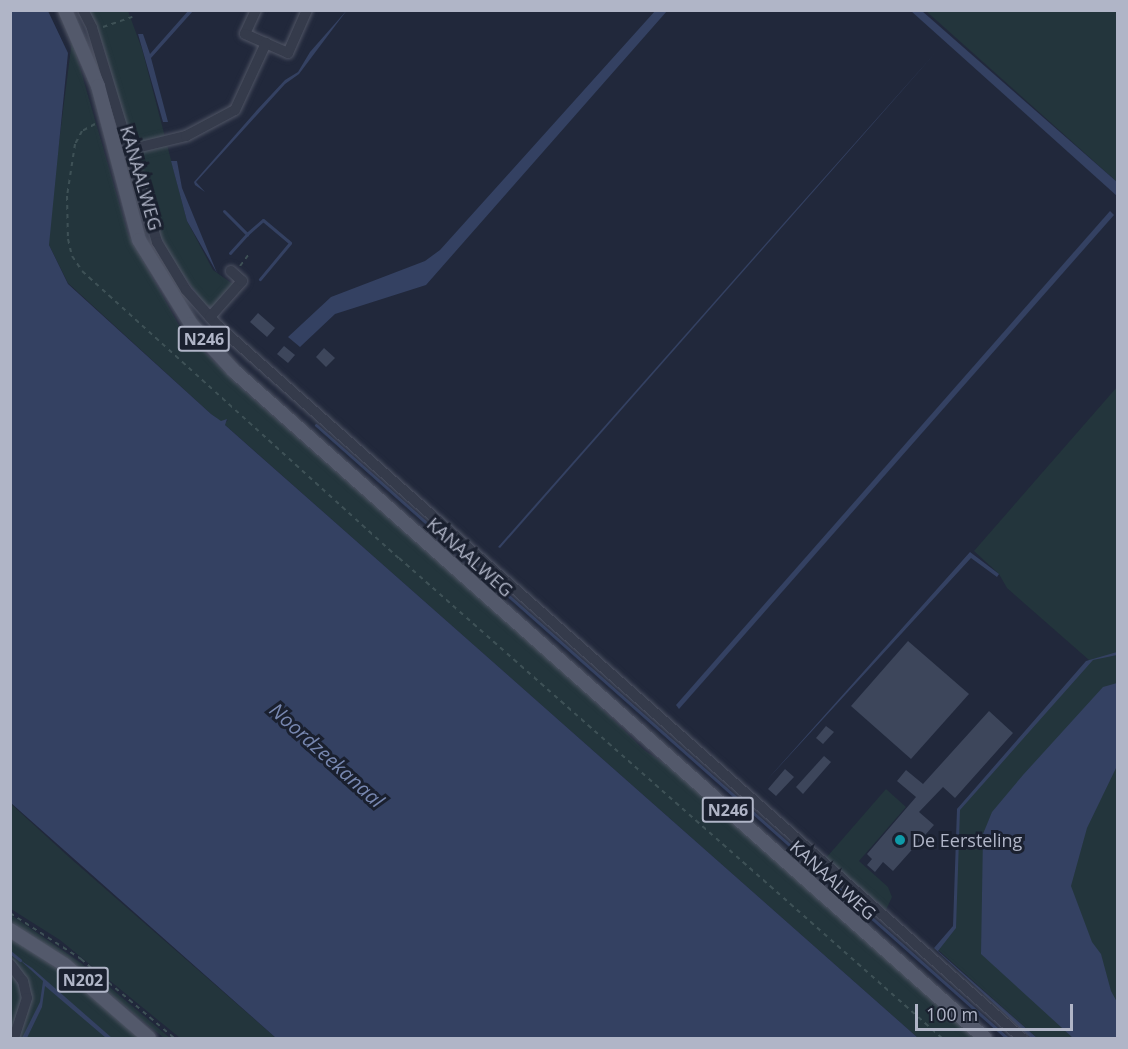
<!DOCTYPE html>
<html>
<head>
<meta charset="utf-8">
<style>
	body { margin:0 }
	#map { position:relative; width:1128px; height:1049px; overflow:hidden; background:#21283b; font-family:"Open Sans",sans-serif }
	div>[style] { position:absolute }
	.green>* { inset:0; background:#23353c }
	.water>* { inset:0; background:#344162 }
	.stream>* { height:3px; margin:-1.5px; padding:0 1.5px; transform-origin:1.5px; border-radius:1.5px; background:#344162 }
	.building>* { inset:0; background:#3d465b }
	.path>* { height:2px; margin-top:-1px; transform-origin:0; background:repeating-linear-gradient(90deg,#3e5156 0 4.5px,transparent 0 9px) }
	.roads { filter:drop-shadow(0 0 2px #505565) drop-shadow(0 0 2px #505565) }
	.minor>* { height:10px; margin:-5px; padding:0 5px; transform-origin:5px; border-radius:5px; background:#353b4b }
	.major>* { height:14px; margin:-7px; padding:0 7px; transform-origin:7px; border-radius:7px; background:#53596b }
	.dots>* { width:16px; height:16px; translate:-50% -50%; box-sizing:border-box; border:3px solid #1a202f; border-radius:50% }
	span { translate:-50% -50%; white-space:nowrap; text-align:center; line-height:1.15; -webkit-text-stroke:6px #1a202f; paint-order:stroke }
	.shield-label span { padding:2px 4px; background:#1a202f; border:2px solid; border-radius:4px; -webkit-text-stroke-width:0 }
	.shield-label { font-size:16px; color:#b0b5c7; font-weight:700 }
	.street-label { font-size:18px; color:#b0b5c7 }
	.poi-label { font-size:18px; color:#b0b5c7 }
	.left { translate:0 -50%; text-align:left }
	.water-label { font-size:20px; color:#7787b0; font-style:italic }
	.frame { position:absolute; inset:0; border:12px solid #b0b5c7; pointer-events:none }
	.scale { position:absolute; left:915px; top:1004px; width:158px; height:27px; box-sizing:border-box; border:3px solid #b0b5c7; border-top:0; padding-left:8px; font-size:18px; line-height:21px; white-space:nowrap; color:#b0b5c7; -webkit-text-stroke:4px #1a202f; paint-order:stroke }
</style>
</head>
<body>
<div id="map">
	<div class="green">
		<div style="clip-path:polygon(88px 11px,128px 11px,142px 49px,187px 221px,213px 270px,234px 285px,212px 308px,205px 305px,173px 261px,155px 225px,103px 45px)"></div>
		<div style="clip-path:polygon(926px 11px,1117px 11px,1117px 182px)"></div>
		<div style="clip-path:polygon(72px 40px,128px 234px,181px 329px,238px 385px,580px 687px,644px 750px,676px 771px,976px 1038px,918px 1038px,224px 424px,228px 420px,221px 422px,211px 414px,68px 283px,49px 245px,49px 221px)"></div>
		<div style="clip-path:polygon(1117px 387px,1117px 1038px,1037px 1038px,936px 948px,955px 927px,957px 809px,1089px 660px,1007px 588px,999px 574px,974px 551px)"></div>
		<div style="clip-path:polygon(886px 789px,906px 807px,859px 861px,888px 887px,892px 897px,886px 910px,826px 858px)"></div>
		<div style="clip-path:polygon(10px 803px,70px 858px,276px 1038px,180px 1038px,60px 940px,11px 909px)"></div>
		<div style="clip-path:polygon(11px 915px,81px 963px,170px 1038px,164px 1038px,65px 958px,11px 922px)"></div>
		<div style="clip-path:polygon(10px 937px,69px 977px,141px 1038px,18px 1038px,31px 1000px,25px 976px,11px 959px)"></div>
		<div style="clip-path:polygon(11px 971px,23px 996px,11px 1036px,12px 995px)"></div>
	</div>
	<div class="water">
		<div style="clip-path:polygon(347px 10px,299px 74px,285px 84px,196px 182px,205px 192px,195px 185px,194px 182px,257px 110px,285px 80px,298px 72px,310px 52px)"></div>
		<div style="clip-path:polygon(10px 11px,48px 11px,68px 53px,49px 245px,68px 284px,211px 414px,221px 421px,227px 419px,225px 425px,918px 1038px,276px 1038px,11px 803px)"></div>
		<div style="clip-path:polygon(188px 11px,193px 11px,151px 58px,168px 122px,163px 122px,138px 34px,143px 34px,150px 54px)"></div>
		<div style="clip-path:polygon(655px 11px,667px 11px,426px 285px,335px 314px,300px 347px,288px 337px,331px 297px,425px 261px,440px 250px)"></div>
		<div style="clip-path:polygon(911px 11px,922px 11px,1117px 182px,1117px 196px)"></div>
		<div style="clip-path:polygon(936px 52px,500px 548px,498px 547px,784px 223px)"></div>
		<div style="clip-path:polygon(171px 161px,177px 161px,182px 188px,217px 273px,187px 221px)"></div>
		<div style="clip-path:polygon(1110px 211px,1114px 215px,679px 709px,676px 705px)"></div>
		<div style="clip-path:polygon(970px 552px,999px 574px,997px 577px,971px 558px,766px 781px)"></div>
		<div style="clip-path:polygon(1117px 652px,1117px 655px,1093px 660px,960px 810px,956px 928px,938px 951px,1037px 1038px,1031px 1038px,934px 948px,953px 926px,957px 809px,1086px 661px)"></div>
		<div style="clip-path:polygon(1117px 683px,1117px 766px,1087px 828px,1071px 886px,1092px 942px,1101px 954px,1111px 991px,1117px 1002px,1117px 1038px,1073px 1038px,981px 954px,983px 834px,992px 812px,1023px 775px,1103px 687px)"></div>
		<div style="clip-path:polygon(20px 960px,32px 968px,112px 1038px,106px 1038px,45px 986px,42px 1007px,27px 1038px,22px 1038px,40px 1002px,43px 981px)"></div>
	</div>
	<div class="stream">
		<div style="left:224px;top:211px;width:33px;rotate:45deg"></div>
		<div style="left:247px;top:234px;width:21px;rotate:-41deg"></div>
		<div style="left:263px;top:220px;width:35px;rotate:40deg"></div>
		<div style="left:290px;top:243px;width:47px;rotate:129.8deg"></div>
		<div style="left:230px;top:253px;width:25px;rotate:-48deg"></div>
		<div style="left:316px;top:425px;width:924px;rotate:41.58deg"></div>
		<div style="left:10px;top:952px;width:13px;rotate:39deg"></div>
	</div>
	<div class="building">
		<div style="clip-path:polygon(258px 313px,275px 328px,267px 337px,250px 322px)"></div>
		<div style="clip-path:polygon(284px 346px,295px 355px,288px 363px,277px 354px)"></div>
		<div style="clip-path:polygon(324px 348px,335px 358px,326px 367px,316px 357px)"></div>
		<div style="clip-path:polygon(908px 641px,969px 694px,911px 759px,851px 706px)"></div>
		<div style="clip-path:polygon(989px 711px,1013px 733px,955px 798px,943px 787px,919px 812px,934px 825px,893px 871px,883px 862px,875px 872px,867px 865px,872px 859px,867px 854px,916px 797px,897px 781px,906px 770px,923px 784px)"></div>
		<div style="clip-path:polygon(826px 726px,834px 732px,823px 744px,816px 738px)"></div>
		<div style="clip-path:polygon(824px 756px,831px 762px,803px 794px,796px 787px)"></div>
		<div style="clip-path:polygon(785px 769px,794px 777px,776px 796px,768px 789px)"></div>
	</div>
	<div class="path">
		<div style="left:103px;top:27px;width:31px;rotate:-19deg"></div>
		<div style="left:95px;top:124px;width:15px;rotate:152deg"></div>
		<div style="left:82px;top:131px;width:15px;rotate:118deg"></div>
		<div style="left:75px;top:144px;width:53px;rotate:98.7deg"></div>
		<div style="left:67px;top:196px;width:43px;rotate:88.7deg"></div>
		<div style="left:68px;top:239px;width:17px;rotate:77deg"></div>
		<div style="left:72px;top:256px;width:18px;rotate:56deg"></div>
		<div style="left:82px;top:271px;width:428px;rotate:42.2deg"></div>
		<div style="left:399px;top:558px;width:725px;rotate:41.48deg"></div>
		<div style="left:240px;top:266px;width:15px;rotate:-53deg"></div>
		<div style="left:10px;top:913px;width:85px;rotate:32.9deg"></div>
		<div style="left:81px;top:959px;width:122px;rotate:40.3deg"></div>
	</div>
	<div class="roads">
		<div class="minor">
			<div style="left:83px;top:10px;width:20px;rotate:63deg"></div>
			<div style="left:92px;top:28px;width:224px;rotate:73.1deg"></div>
			<div style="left:157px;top:242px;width:56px;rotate:58.9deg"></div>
			<div style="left:186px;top:290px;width:48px;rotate:48.4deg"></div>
			<div style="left:218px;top:326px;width:1074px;rotate:41.53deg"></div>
			<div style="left:256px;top:10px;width:26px;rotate:115deg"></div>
			<div style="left:245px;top:34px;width:47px;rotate:23.8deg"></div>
			<div style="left:288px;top:53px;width:47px;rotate:-66.2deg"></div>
			<div style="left:128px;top:150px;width:60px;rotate:-13.6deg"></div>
			<div style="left:186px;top:136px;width:55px;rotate:-28deg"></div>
			<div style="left:235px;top:110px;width:74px;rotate:-65.2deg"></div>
			<div style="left:210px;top:317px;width:48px;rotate:-48.4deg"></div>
			<div style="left:242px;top:281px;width:15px;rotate:-138deg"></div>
			<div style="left:10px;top:964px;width:21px;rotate:53deg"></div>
			<div style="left:23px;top:981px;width:17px;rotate:77deg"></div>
			<div style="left:27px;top:998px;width:42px;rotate:108deg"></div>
		</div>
		<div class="major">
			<div style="left:65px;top:10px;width:83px;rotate:66.5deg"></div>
			<div style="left:98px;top:86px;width:159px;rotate:75.1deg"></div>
			<div style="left:139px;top:240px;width:99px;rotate:58.2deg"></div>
			<div style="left:191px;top:324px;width:64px;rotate:47.5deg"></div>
			<div style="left:234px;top:371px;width:1004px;rotate:41.61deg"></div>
			<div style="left:10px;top:930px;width:65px;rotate:32.5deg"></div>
			<div style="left:65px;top:965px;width:111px;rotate:41deg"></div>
		</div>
	</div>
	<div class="dots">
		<div style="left:900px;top:840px;background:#0f9aa8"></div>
	</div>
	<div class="shield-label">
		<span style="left:204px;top:339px">N246</span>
		<span style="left:728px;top:810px">N246</span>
		<span style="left:83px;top:980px">N202</span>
	</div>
	<div class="street-label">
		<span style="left:141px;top:178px;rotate:74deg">KANAALWEG</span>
		<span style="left:470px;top:557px;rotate:42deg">KANAALWEG</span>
		<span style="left:833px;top:880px;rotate:42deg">KANAALWEG</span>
	</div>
	<div class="poi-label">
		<span class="left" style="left:912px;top:840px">De Eersteling</span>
	</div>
	<div class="water-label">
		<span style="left:327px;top:755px;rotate:42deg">Noordzeekanaal</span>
	</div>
	<div class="frame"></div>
	<div class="scale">100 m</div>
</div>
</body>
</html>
